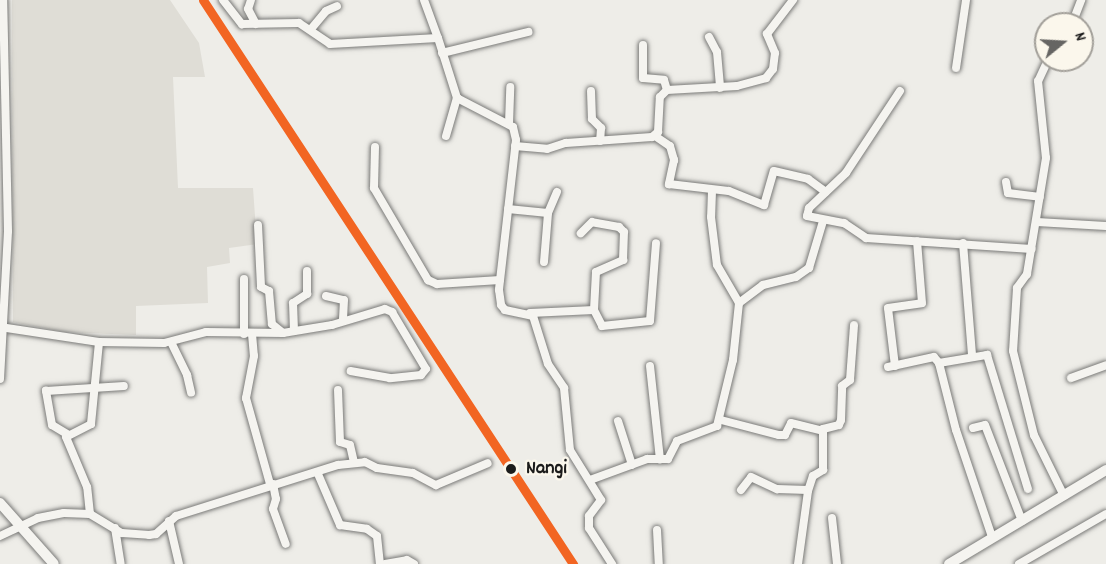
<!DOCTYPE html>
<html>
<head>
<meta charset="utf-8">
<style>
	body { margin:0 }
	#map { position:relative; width:1106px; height:564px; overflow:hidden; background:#eeede8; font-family:Dekko,sans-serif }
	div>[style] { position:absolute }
	.built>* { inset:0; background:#dfddd6 }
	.roads { filter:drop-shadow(0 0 2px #7a7a78) drop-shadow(0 0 2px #7a7a78) }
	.street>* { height:8px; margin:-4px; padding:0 4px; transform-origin:4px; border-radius:4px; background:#f5f4f0 }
	.secondary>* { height:10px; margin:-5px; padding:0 5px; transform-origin:5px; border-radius:5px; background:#f5f4f0 }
	.rail-1>* { height:9px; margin:-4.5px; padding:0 4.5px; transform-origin:4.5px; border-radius:4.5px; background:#f26522 }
	.dots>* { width:16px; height:16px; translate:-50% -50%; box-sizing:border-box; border:3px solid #fbf7ec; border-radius:50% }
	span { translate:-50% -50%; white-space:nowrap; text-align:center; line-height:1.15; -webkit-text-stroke:4.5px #fbf7ec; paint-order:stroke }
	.stop-label { font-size:20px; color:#1c1c1c; font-weight:700 }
	.left { translate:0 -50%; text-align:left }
	.north { position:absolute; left:1034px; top:12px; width:60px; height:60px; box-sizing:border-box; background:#fbf7ec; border:2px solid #a29f99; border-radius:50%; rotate:72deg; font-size:16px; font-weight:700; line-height:24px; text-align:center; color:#1c1c1c }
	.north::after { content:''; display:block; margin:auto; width:21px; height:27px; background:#666563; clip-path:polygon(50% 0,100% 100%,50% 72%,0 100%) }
</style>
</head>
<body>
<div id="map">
	<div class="built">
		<div style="clip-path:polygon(12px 0,170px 0,199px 43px,205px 77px,173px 77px,178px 188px,253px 188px,257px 244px,229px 248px,230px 263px,207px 267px,208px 303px,136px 306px,136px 335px,64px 332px,13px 322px)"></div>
	</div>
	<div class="roads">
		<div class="street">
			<div style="left:223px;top:0;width:31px;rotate:52deg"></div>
			<div style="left:242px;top:24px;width:57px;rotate:-1deg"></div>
			<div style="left:299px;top:23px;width:37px;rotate:34deg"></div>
			<div style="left:330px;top:44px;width:108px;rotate:-3.2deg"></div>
			<div style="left:438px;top:38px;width:63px;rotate:72.4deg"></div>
			<div style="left:457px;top:98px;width:63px;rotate:27.4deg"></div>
			<div style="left:513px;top:127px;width:13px;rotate:77deg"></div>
			<div style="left:516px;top:140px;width:151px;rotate:96.5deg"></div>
			<div style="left:499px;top:290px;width:15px;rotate:82deg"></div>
			<div style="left:501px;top:305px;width:6px;rotate:51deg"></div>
			<div style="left:505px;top:310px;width:29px;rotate:12deg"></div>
			<div style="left:533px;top:316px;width:50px;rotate:72.6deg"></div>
			<div style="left:548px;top:364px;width:29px;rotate:56deg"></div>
			<div style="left:564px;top:388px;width:62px;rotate:84.5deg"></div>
			<div style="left:570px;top:450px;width:59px;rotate:58.2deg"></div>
			<div style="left:601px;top:500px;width:20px;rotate:127deg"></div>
			<div style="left:589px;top:516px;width:12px;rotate:90deg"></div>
			<div style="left:589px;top:528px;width:43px;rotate:57.4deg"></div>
			<div style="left:251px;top:0;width:9px;rotate:108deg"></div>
			<div style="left:248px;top:9px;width:17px;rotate:62deg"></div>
			<div style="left:424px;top:0;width:40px;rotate:69.8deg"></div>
			<div style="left:1072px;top:24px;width:26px;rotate:-69deg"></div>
			<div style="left:311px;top:29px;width:23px;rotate:-50deg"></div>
			<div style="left:326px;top:11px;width:12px;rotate:-24deg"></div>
			<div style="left:709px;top:37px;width:17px;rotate:62deg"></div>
			<div style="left:717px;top:52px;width:36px;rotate:85deg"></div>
			<div style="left:643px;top:45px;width:33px;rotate:90deg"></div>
			<div style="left:643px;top:78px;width:21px;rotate:5deg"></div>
			<div style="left:664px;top:80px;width:10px;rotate:73deg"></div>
			<div style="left:442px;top:53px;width:89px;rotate:-13.7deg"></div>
			<div style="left:1048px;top:60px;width:23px;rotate:115deg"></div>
			<div style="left:1038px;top:81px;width:77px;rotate:84.1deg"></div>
			<div style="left:1046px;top:158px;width:118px;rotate:99.3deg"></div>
			<div style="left:1027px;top:274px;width:17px;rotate:126deg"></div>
			<div style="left:1017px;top:288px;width:63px;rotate:93.6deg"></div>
			<div style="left:1013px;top:351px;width:87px;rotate:76deg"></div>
			<div style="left:1034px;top:435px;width:68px;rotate:63.8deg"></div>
			<div style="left:956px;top:68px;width:69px;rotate:-81.6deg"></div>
			<div style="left:591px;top:91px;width:28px;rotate:88deg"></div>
			<div style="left:592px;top:119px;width:13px;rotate:45deg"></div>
			<div style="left:601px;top:128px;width:13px;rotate:94deg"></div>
			<div style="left:900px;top:91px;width:98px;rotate:123.4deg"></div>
			<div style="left:846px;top:173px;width:51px;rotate:136.6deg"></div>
			<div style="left:809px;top:208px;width:8px;rotate:104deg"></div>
			<div style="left:807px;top:216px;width:38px;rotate:11deg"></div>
			<div style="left:844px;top:223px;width:27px;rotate:34deg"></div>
			<div style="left:866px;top:238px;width:166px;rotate:3.8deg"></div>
			<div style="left:509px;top:124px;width:37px;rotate:-88deg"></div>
			<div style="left:446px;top:136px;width:40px;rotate:-74deg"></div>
			<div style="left:655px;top:136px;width:18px;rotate:34deg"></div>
			<div style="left:670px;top:146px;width:15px;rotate:74deg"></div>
			<div style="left:674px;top:160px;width:25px;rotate:102deg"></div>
			<div style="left:669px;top:184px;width:60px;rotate:6.7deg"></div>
			<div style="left:729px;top:191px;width:38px;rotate:22deg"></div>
			<div style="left:764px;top:205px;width:35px;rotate:-74deg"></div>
			<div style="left:774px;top:171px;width:35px;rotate:13deg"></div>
			<div style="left:808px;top:179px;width:22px;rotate:36deg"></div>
			<div style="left:515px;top:146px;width:32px;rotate:5deg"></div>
			<div style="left:547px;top:149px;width:20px;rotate:-18deg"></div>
			<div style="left:566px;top:143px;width:86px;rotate:-4deg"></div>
			<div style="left:652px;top:137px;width:8px;rotate:-40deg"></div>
			<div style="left:658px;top:132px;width:35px;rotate:-87deg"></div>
			<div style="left:660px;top:97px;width:10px;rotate:-45deg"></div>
			<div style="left:667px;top:90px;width:70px;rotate:-3.3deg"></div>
			<div style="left:737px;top:86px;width:30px;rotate:-15deg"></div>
			<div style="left:766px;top:78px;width:11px;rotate:-52deg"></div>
			<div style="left:773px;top:69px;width:16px;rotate:-83deg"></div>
			<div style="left:775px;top:53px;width:21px;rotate:-113deg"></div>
			<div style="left:767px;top:34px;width:43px;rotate:-52.6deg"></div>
			<div style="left:375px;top:147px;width:41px;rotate:91.4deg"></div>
			<div style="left:374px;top:188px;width:107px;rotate:59.6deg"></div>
			<div style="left:428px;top:280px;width:10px;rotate:24deg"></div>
			<div style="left:437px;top:284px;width:63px;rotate:-3.6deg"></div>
			<div style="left:1006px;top:182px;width:11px;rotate:80deg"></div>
			<div style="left:1008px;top:193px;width:32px;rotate:7deg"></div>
			<div style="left:712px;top:191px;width:26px;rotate:92deg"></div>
			<div style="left:711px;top:217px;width:48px;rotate:82.9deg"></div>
			<div style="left:717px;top:265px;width:44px;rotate:59.9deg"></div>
			<div style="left:508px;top:209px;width:40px;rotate:5.7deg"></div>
			<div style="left:1037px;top:222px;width:69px;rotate:3.3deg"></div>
			<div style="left:258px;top:225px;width:62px;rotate:87.2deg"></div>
			<div style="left:261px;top:287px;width:9px;rotate:27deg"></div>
			<div style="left:269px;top:291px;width:33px;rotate:85deg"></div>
			<div style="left:272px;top:324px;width:14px;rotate:39deg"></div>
			<div style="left:963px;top:243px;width:113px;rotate:85.4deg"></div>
			<div style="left:544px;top:262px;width:49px;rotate:-85.3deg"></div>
			<div style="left:548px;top:213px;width:23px;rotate:-67deg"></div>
			<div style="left:244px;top:279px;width:55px;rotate:90deg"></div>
			<div style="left:326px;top:296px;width:18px;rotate:13deg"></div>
			<div style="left:344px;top:300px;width:21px;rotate:93deg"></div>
			<div style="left:594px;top:310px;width:18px;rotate:63deg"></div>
			<div style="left:602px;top:326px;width:48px;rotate:-5.9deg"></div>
			<div style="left:650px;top:321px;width:78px;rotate:-85.6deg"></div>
			<div style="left:530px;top:313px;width:64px;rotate:-2.7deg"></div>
			<div style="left:594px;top:310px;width:38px;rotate:-87deg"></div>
			<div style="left:596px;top:272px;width:30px;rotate:-24deg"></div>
			<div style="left:623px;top:260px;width:28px;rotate:-88deg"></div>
			<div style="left:624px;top:232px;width:7px;rotate:-135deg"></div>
			<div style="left:619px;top:227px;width:27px;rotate:-170deg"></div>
			<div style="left:592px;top:222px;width:16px;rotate:135deg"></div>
			<div style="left:0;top:327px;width:100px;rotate:8.6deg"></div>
			<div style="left:99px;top:342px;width:65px;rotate:0.9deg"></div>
			<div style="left:164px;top:343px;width:43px;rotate:-14.7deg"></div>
			<div style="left:206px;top:332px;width:77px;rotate:0.7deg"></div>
			<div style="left:283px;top:333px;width:50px;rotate:-9.3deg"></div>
			<div style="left:332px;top:325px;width:55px;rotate:-16.8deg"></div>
			<div style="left:385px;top:309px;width:8px;rotate:23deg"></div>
			<div style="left:392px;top:312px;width:66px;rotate:59.2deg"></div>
			<div style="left:426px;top:369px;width:8px;rotate:130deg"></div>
			<div style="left:421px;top:375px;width:31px;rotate:174deg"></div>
			<div style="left:390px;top:378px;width:40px;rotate:-170deg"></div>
			<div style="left:294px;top:331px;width:28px;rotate:-92deg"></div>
			<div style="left:293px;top:303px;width:17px;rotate:-33deg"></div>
			<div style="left:307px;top:294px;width:23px;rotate:-90deg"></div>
			<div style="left:252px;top:334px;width:22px;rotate:85deg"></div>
			<div style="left:254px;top:356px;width:43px;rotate:100.8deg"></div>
			<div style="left:246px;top:398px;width:89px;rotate:74.4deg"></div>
			<div style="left:171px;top:342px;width:37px;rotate:64deg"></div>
			<div style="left:187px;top:375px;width:18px;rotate:77deg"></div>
			<div style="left:939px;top:363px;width:69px;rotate:75.8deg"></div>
			<div style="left:956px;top:430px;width:113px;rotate:71.4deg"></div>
			<div style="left:650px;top:366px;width:94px;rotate:83.9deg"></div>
			<div style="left:895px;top:366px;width:58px;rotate:-96.9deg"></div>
			<div style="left:888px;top:308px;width:34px;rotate:-8deg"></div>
			<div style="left:922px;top:303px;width:62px;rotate:-94.6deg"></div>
			<div style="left:888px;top:367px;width:47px;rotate:-12.3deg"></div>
			<div style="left:934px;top:357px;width:8px;rotate:50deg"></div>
			<div style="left:939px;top:363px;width:49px;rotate:-9.5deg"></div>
			<div style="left:987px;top:355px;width:140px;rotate:73deg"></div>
			<div style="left:1071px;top:378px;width:37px;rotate:-20deg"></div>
			<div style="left:0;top:379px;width:148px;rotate:-86.9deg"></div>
			<div style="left:8px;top:231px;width:231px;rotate:-91.2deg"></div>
			<div style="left:338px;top:390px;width:52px;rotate:87.8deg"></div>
			<div style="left:340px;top:442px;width:10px;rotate:17deg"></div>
			<div style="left:350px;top:445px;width:18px;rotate:77deg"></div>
			<div style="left:721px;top:420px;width:60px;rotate:14.5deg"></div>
			<div style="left:779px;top:435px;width:6px"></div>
			<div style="left:785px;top:435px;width:13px;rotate:-63deg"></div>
			<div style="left:791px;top:423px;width:33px;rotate:14deg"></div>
			<div style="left:618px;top:421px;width:46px;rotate:72.3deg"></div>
			<div style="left:973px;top:428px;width:12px;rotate:-14deg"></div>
			<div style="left:985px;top:425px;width:103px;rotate:68.9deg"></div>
			<div style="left:67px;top:434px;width:17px;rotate:-149deg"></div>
			<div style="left:52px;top:425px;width:35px;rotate:-100deg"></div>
			<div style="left:46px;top:391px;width:78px;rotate:-3.7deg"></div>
			<div style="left:318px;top:474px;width:56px;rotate:66.7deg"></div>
			<div style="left:340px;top:525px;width:27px;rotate:8deg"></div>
			<div style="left:367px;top:529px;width:12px;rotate:35deg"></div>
			<div style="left:377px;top:536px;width:28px;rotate:84deg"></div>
			<div style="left:590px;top:480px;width:61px;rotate:-20.2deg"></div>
			<div style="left:647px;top:459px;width:21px"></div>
			<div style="left:668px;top:459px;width:20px;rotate:-63deg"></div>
			<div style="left:677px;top:441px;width:43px;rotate:-20.6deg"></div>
			<div style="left:717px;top:426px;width:68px;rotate:-76.4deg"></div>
			<div style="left:733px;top:360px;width:57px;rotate:-84deg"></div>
			<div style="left:739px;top:303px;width:30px;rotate:-37deg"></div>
			<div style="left:763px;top:285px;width:34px;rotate:-14deg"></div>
			<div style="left:796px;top:277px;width:16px;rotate:-35deg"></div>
			<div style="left:809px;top:268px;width:49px;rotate:-73.4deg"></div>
			<div style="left:273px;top:484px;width:15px;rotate:79deg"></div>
			<div style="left:276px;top:499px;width:10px;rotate:107deg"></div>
			<div style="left:273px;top:509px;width:37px;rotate:70deg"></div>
			<div style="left:741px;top:490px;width:16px;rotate:-52deg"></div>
			<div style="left:751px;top:477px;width:29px;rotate:25deg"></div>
			<div style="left:777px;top:489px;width:31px;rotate:2deg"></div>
			<div style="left:90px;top:514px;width:27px;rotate:-96deg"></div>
			<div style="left:87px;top:487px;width:54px;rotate:-112.8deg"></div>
			<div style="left:66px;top:437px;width:28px;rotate:-27deg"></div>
			<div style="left:91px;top:424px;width:82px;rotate:-84.4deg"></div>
			<div style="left:832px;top:518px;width:46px;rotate:83.8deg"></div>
			<div style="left:169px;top:521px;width:44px;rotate:76.9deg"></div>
			<div style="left:115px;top:528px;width:36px;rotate:81deg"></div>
			<div style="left:657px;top:530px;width:34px;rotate:87deg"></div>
			<div style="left:0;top:536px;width:42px;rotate:-25.3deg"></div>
			<div style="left:38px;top:518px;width:26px;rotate:-11deg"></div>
			<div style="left:64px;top:513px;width:26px;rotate:2deg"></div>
			<div style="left:90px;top:514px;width:37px;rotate:31deg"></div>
			<div style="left:122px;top:533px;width:27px;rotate:4deg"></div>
			<div style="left:149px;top:535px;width:7px;rotate:-8deg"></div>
			<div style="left:156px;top:534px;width:27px;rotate:-42deg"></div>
			<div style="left:176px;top:516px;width:170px;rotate:-17.5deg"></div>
			<div style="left:338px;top:465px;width:27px;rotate:-6deg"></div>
			<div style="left:365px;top:462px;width:13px;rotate:27deg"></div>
			<div style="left:377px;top:468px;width:36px;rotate:8deg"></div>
			<div style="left:413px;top:473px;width:26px;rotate:28deg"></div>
			<div style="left:436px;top:485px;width:56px;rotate:-22.9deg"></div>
			<div style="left:385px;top:564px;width:22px;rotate:-10deg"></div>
			<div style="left:407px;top:560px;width:8px;rotate:30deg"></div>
			<div style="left:798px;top:564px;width:74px;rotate:-82.2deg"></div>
			<div style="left:808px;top:491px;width:16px;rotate:-72deg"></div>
			<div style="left:813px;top:476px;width:12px;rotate:-31deg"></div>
			<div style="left:823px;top:470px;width:41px;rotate:-90deg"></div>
			<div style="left:823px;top:429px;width:16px;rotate:-14deg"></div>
			<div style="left:839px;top:425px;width:5px;rotate:-68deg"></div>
			<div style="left:841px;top:420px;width:34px;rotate:-88deg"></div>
			<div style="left:842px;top:386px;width:10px;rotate:-37deg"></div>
			<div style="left:850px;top:380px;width:55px;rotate:-85.8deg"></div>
			<div style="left:1019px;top:564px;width:100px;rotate:-29.9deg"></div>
		</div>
		<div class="secondary">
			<div style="left:0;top:503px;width:81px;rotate:48.5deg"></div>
			<div style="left:949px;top:564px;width:183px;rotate:-30.9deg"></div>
		</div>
	</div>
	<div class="rail-1">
		<div style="left:203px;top:0;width:675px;rotate:56.73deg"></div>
	</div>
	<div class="dots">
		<div style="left:511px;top:469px;background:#1c1c1c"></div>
	</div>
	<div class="stop-label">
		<span class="left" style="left:526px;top:469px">Nangi</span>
	</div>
	<div class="north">N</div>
</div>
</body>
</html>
